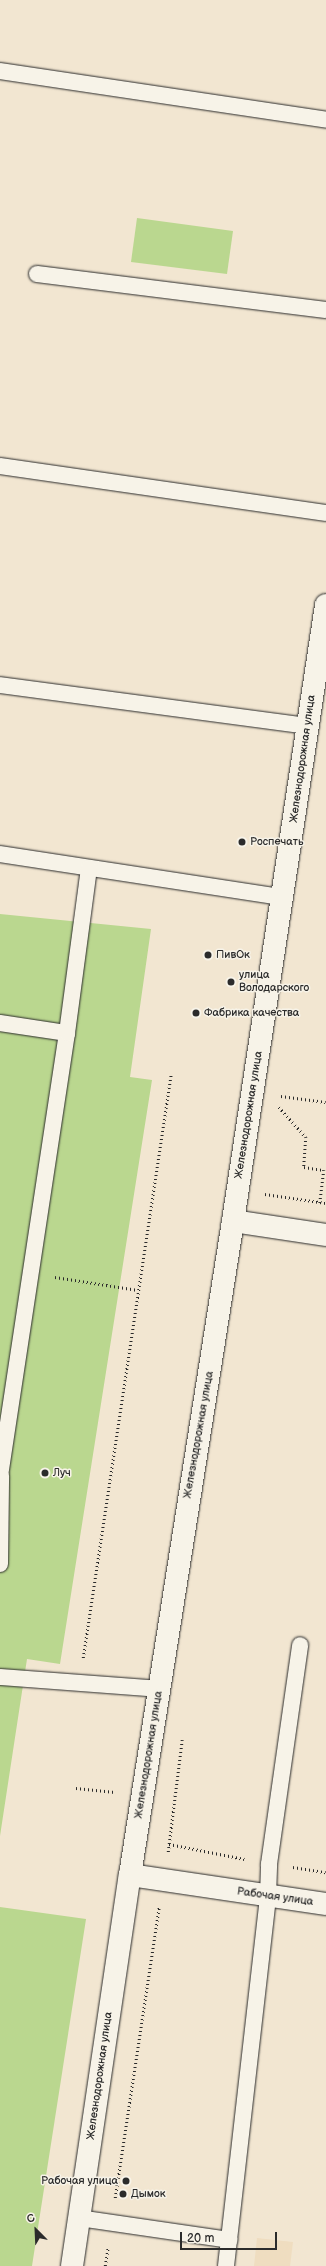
<!DOCTYPE html>
<html>
<head>
<meta charset="utf-8">
<style>
	body { margin:0 }
	#map { position:relative; width:326px; height:2266px; overflow:hidden; background:#f2e6d1; font-family:"Balsamiq Sans",sans-serif }
	div>[style] { position:absolute }
	.built>* { inset:0; background:#efddc0 }
	.green>* { inset:0; background:#bad78f }
	.path>* { height:2.5px; margin-top:-1.25px; transform-origin:0; background:repeating-linear-gradient(90deg,#2b2b2b 0 1px,transparent 0 4px) }
	.roads { filter:drop-shadow(0 0 1px #2b2b2b) drop-shadow(0 0 1px #2b2b2b) }
	.service>* { height:16px; margin:-8px; padding:0 8px; transform-origin:8px; border-radius:8px; background:#f7f3e8 }
	.minor>* { height:22px; margin:-11px; padding:0 11px; transform-origin:11px; border-radius:11px; background:#f7f3e8 }
	.secondary>* { height:22px; margin:-11px; padding:0 11px; transform-origin:11px; border-radius:11px; background:#f7f3e8 }
	.dots>* { width:11px; height:11px; translate:-50% -50%; box-sizing:border-box; border:2px solid #f7f3e8; border-radius:50% }
	span { translate:-50% -50%; white-space:nowrap; text-align:center; line-height:1.15; -webkit-text-stroke:3px #f7f3e8; paint-order:stroke }
	.street-label { font-size:11px; color:#2b2b2b }
	.poi-label { font-size:11px; color:#2b2b2b }
	.left { translate:0 -50%; text-align:left }
	.right { translate:-100% -50%; text-align:right }
	.north { position:absolute; left:16px; top:2210px; width:40px; height:40px; -webkit-text-stroke:3px #f7f3e8; paint-order:stroke; rotate:336deg; font-size:11px; font-weight:700; line-height:16px; text-align:center; color:#2b2b2b }
	.north::after { content:''; display:block; margin:auto; width:14px; height:18px; background:#2b2b2b; clip-path:polygon(50% 0,100% 100%,50% 72%,0 100%) }
	.scale { position:absolute; left:180px; top:2232px; width:97px; height:18px; box-sizing:border-box; border:2px solid #2b2b2b; border-top:0; padding-left:5px; font-size:12px; line-height:14px; white-space:nowrap; color:#2b2b2b; -webkit-text-stroke:3px #f7f3e8; paint-order:stroke }
</style>
</head>
<body>
<div id="map">
	<div class="built">
		<div style="clip-path:polygon(257px 2238px,293px 2242px,290px 2266px,254px 2266px)"></div>
	</div>
	<div class="green">
		<div style="clip-path:polygon(137px 218px,233px 231px,227px 274px,131px 262px)"></div>
		<div style="clip-path:polygon(0 914px,151px 929px,130px 1077px,152px 1080px,60px 1664px,27px 1659px,0 1836px)"></div>
		<div style="clip-path:polygon(0 1907px,86px 1919px,32px 2266px,0 2266px)"></div>
	</div>
	<div class="path">
		<div style="left:281px;top:1096px;width:45px;rotate:7.6deg"></div>
		<div style="left:279px;top:1107px;width:40px;rotate:48deg"></div>
		<div style="left:306px;top:1137px;width:30px;rotate:94deg"></div>
		<div style="left:304px;top:1167px;width:20px;rotate:9deg"></div>
		<div style="left:324px;top:1170px;width:33px;rotate:97deg"></div>
		<div style="left:265px;top:1194px;width:62px;rotate:8.4deg"></div>
		<div style="left:55px;top:1277px;width:84px;rotate:8.9deg"></div>
		<div style="left:83px;top:1658px;width:591px;rotate:-81.43deg"></div>
		<div style="left:76px;top:1788px;width:39px;rotate:6deg"></div>
		<div style="left:169px;top:1844px;width:77px;rotate:11.2deg"></div>
		<div style="left:168px;top:1852px;width:113px;rotate:-82.9deg"></div>
		<div style="left:293px;top:1867px;width:33px;rotate:9deg"></div>
		<div style="left:115px;top:2198px;width:294px;rotate:-81.4deg"></div>
		<div style="left:105px;top:2266px;width:19px;rotate:-81deg"></div>
	</div>
	<div class="roads">
		<div class="service">
			<div style="left:0;top:71px;width:330px;rotate:8.5deg"></div>
			<div style="left:37px;top:274px;width:291px;rotate:7.1deg"></div>
			<div style="left:0;top:466px;width:329px;rotate:8.2deg"></div>
			<div style="left:0;top:685px;width:311px;rotate:7.6deg"></div>
			<div style="left:0;top:854px;width:285px;rotate:8.7deg"></div>
			<div style="left:0;top:1023px;width:68px;rotate:8.5deg"></div>
			<div style="left:0;top:1476px;width:448px;rotate:-81.4deg"></div>
			<div style="left:67px;top:1033px;width:166px;rotate:-82.4deg"></div>
			<div style="left:0;top:1564px;width:88px;rotate:-89.3deg"></div>
			<div style="left:0;top:1677px;width:160px;rotate:4.3deg"></div>
			<div style="left:79px;top:2218px;width:152px;rotate:8.3deg"></div>
			<div style="left:226px;top:2266px;width:372px;rotate:-83.5deg"></div>
			<div style="left:268px;top:1896px;width:32px;rotate:-88deg"></div>
			<div style="left:269px;top:1864px;width:221px;rotate:-81.9deg"></div>
		</div>
		<div class="minor">
			<div style="left:233px;top:1221px;width:94px;rotate:8.6deg"></div>
			<div style="left:130px;top:1875px;width:198px;rotate:8.4deg"></div>
		</div>
		<div class="secondary">
			<div style="left:72px;top:2266px;width:395px;rotate:-81.6deg"></div>
			<div style="left:130px;top:1875px;width:662px;rotate:-81.05deg"></div>
			<div style="left:233px;top:1221px;width:623px;rotate:-81.41deg"></div>
		</div>
	</div>
	<div class="dots">
		<div style="left:242px;top:842px;background:#2b2b2b"></div>
		<div style="left:208px;top:955px;background:#2b2b2b"></div>
		<div style="left:231px;top:982px;background:#2b2b2b"></div>
		<div style="left:196px;top:1013px;background:#2b2b2b"></div>
		<div style="left:45px;top:1473px;background:#2b2b2b"></div>
		<div style="left:126px;top:2181px;background:#2b2b2b"></div>
		<div style="left:123px;top:2194px;background:#2b2b2b"></div>
	</div>
	<div class="street-label">
		<span style="left:303px;top:759px;rotate:-82deg">Железнодорожная улица</span>
		<span style="left:249px;top:1115px;rotate:-81deg">Железнодорожная улица</span>
		<span style="left:199px;top:1435px;rotate:-80deg">Железнодорожная улица</span>
		<span style="left:149px;top:1755px;rotate:-81deg">Железнодорожная улица</span>
		<span style="left:275px;top:1897px;rotate:8deg">Рабочая улица</span>
		<span style="left:100px;top:2076px;rotate:-82deg">Железнодорожная улица</span>
	</div>
	<div class="poi-label">
		<span class="left" style="left:250px;top:842px">Роспечать</span>
		<span class="left" style="left:216px;top:955px">ПивОк</span>
		<span class="left" style="left:239px;top:982px">улица<br>Володарского</span>
		<span class="left" style="left:204px;top:1013px">Фабрика качества</span>
		<span class="left" style="left:53px;top:1473px">Луч</span>
		<span class="right" style="left:118px;top:2181px">Рабочая улица</span>
		<span class="left" style="left:131px;top:2194px">Дымок</span>
	</div>
	<div class="north">С</div>
	<div class="scale">20 m</div>
</div>
</body>
</html>
